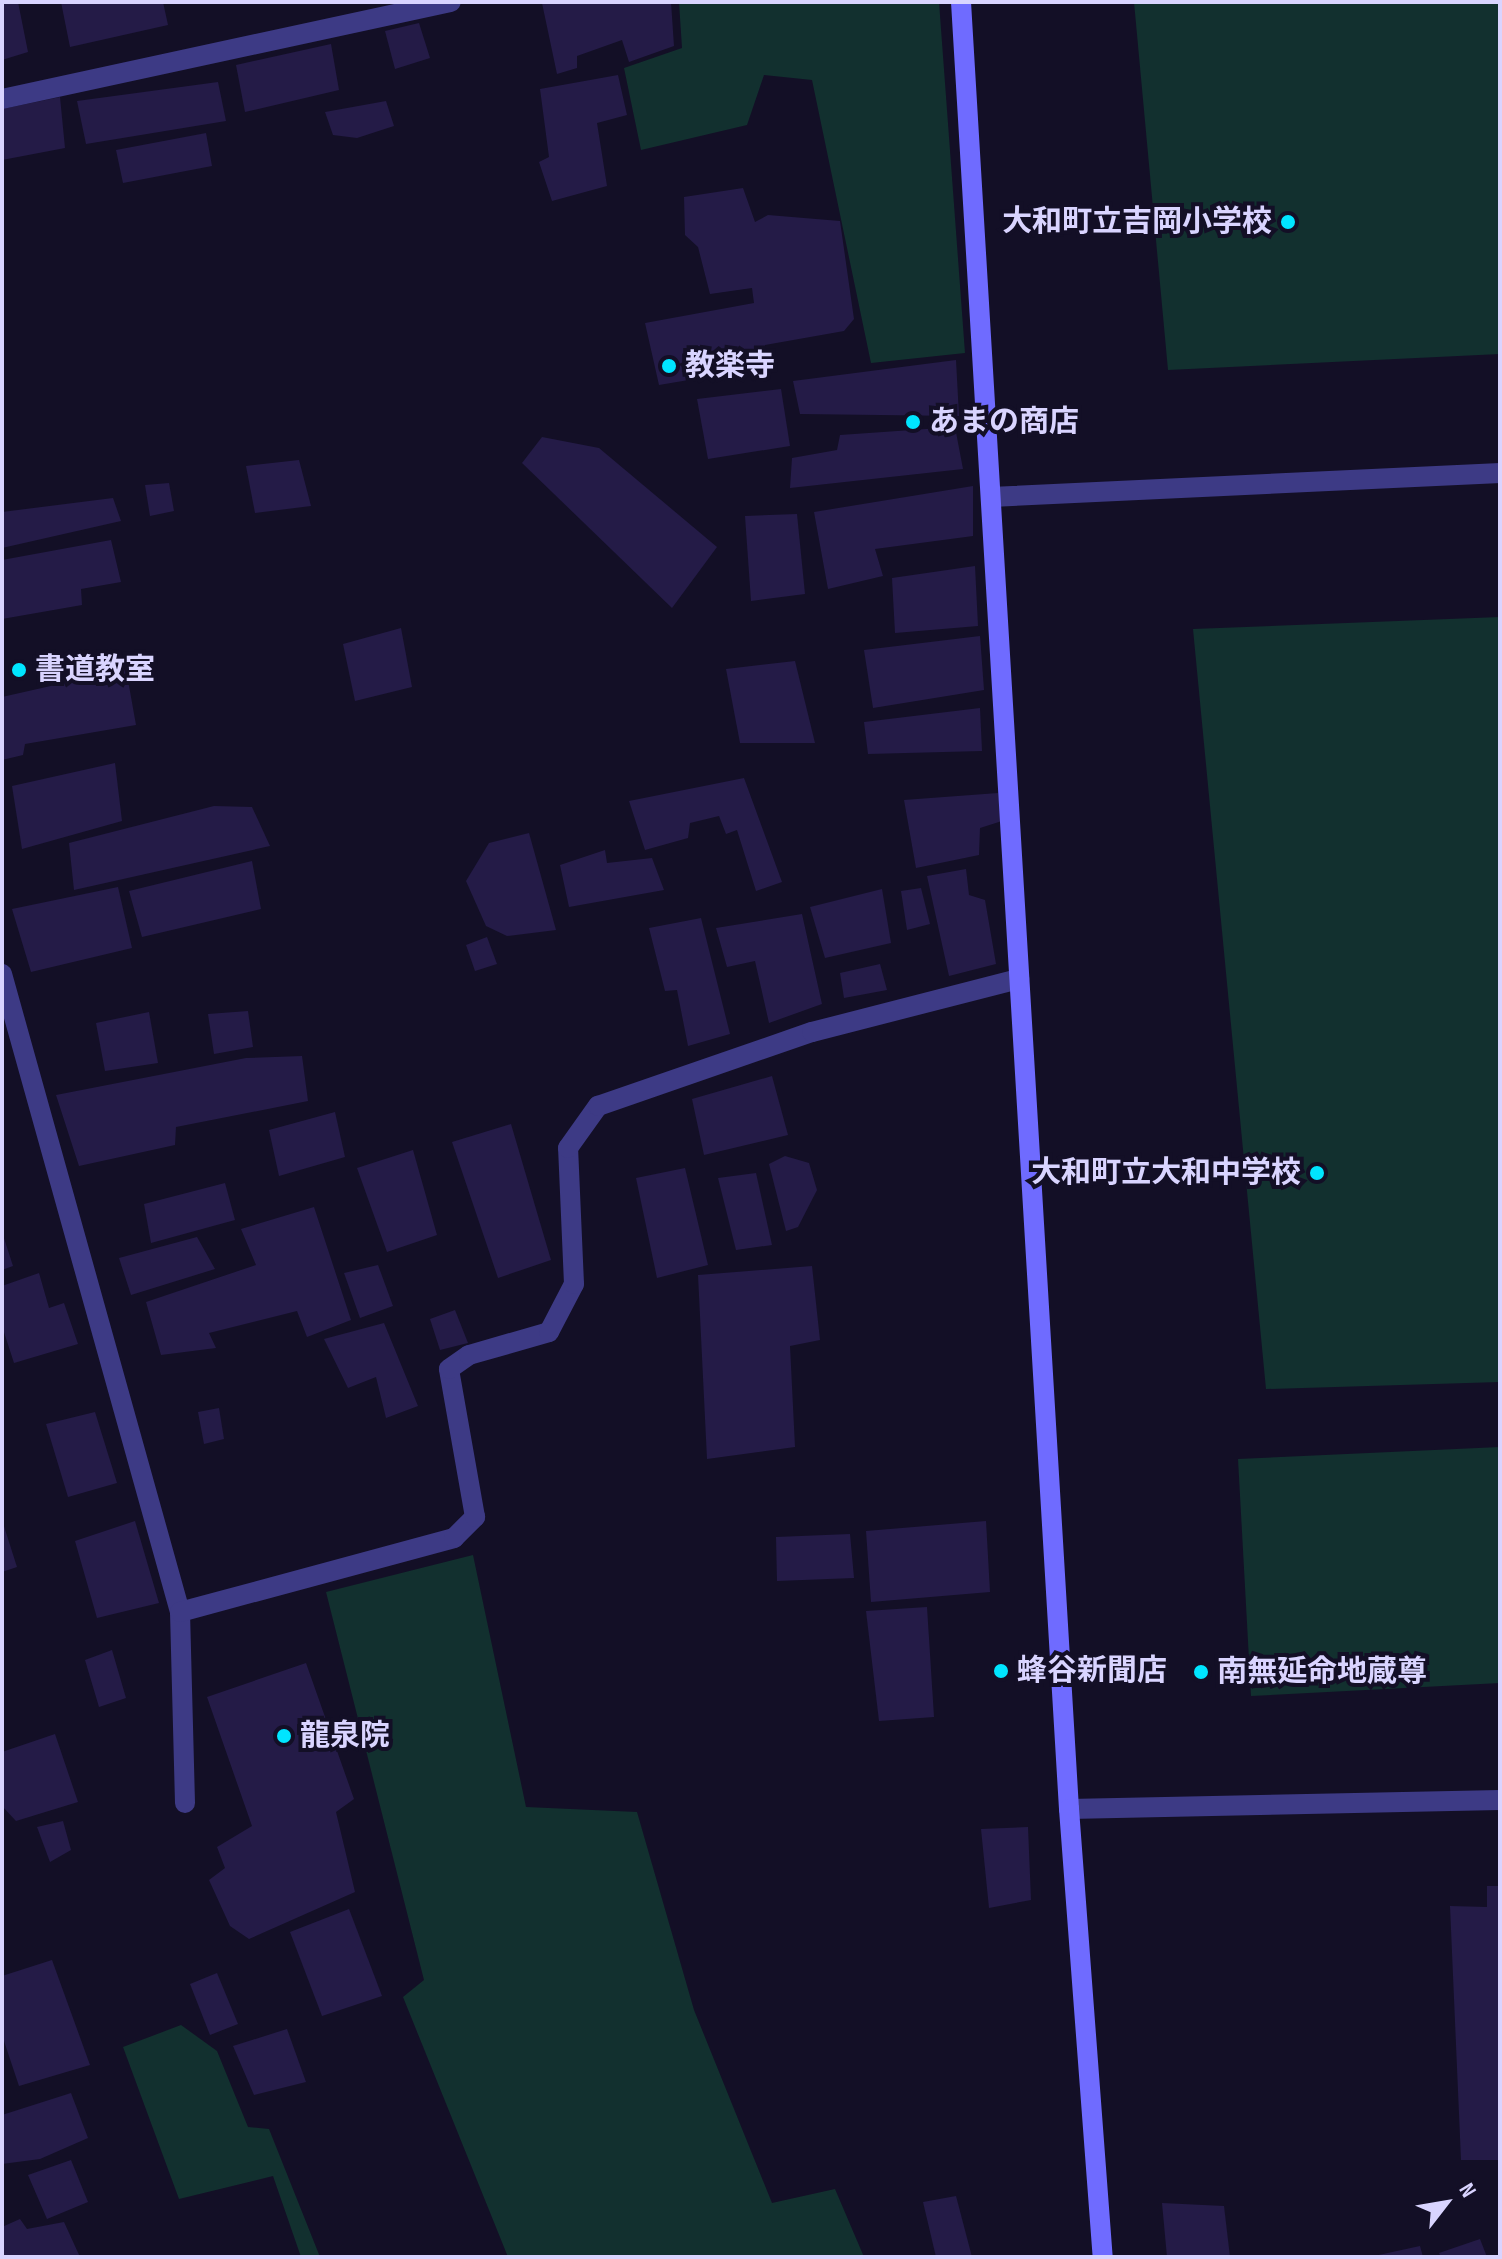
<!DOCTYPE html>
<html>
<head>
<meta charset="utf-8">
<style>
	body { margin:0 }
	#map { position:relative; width:1502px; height:2259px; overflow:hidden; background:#130f26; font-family:"Sofia Sans Condensed","Noto Sans JP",sans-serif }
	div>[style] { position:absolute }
	.green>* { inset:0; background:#12302f }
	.building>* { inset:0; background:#241b47 }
	.street>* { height:20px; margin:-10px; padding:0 10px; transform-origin:10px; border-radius:10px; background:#3d3a85 }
	.secondary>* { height:20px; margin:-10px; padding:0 10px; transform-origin:10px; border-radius:10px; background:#6f6bff }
	.dots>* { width:22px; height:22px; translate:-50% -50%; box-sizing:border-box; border:4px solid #130f26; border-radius:50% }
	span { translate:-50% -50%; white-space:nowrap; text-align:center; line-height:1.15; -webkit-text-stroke:8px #130f26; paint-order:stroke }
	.poi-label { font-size:30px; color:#d9d4ff; font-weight:700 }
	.right { translate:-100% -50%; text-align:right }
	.left { translate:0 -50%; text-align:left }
	.frame { position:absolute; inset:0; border:4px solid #d9d4ff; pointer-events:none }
	.north { position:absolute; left:1406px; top:2163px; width:80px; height:80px; -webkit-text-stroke:6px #130f26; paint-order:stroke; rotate:59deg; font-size:22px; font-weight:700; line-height:32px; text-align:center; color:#d9d4ff }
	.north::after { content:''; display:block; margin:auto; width:28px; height:36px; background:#d9d4ff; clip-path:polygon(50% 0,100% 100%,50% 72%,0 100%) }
</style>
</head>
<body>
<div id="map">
	<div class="green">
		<div style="clip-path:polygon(679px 2px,939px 2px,965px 353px,871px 363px,812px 80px,764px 75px,747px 125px,641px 150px,624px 68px,682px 48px)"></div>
		<div style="clip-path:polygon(1134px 2px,1500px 2px,1500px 354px,1168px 370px)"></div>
		<div style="clip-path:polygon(1500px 617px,1500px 1382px,1266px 1389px,1193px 629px)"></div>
		<div style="clip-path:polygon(1500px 1447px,1500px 1683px,1251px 1696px,1238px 1459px)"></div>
		<div style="clip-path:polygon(473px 1555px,526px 1807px,637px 1812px,694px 2010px,772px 2203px,835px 2189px,864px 2257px,508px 2257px,403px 1997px,424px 1980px,326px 1592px)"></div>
		<div style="clip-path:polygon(181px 2025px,217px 2051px,248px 2127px,269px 2129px,320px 2257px,301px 2257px,273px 2176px,179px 2199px,123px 2047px)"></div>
	</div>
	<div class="building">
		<div style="clip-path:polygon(2px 2px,18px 2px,28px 52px,2px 60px)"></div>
		<div style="clip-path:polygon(61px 2px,163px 2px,168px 25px,70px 47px)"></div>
		<div style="clip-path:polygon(671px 2px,674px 46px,629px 62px,622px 40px,577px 56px,577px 68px,557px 74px,542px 3px)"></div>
		<div style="clip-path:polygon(419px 23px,430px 58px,395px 69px,385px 31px)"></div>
		<div style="clip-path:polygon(331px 44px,339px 90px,245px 112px,236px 65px)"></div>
		<div style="clip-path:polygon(618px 75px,627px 115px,597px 123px,607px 186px,552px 201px,539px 162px,549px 157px,540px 89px)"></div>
		<div style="clip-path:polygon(218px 82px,226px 121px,86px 144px,77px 101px)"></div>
		<div style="clip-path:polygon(60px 97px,65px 148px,2px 160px,2px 109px)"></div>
		<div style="clip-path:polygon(386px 101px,394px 126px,357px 138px,333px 135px,325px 112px)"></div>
		<div style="clip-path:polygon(206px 133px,212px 166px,123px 183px,116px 150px)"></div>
		<div style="clip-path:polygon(743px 188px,755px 222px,768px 215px,840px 221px,854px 319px,844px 331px,765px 345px,766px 367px,659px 385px,645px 323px,754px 303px,752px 288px,710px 294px,698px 247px,685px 235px,684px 197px)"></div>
		<div style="clip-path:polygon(956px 360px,959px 416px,800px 414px,793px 381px)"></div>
		<div style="clip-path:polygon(781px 389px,790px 446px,708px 459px,697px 399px)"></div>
		<div style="clip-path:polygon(955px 427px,963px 469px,790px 488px,792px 458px,837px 450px,840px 435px)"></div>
		<div style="clip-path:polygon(542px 437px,599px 448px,717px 547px,672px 608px,522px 463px)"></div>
		<div style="clip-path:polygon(299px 460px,311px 506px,255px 513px,246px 466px)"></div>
		<div style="clip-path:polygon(169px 483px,174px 511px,150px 516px,145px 485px)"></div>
		<div style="clip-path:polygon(973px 486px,973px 536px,875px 549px,883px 576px,828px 589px,814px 512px)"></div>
		<div style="clip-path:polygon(113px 498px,121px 521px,2px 548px,2px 512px)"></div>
		<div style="clip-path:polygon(797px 514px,805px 594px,751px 601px,745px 516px)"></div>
		<div style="clip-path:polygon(111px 540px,121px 582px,81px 589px,82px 605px,2px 619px,2px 560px)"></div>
		<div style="clip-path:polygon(975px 566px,978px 626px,895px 633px,892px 578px)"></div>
		<div style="clip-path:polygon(401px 628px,412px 687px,355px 701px,343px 644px)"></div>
		<div style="clip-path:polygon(980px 636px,984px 690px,873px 708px,864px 650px)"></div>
		<div style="clip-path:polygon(795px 661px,815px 743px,740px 743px,726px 669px)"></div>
		<div style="clip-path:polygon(126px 669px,136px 725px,25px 744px,23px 755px,2px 760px,2px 697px)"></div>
		<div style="clip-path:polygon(980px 708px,982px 751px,868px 754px,864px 722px)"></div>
		<div style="clip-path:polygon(115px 763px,122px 821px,22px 849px,12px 786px)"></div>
		<div style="clip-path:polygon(744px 778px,782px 882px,756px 891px,737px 830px,726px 834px,719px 816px,690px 823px,688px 838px,645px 850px,629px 801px)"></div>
		<div style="clip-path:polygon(998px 793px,1002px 821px,980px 828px,979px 855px,916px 868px,904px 800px)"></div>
		<div style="clip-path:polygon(214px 806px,252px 807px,270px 846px,74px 890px,69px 843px)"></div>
		<div style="clip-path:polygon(529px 833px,556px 930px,507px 936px,486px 926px,466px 881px,489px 843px)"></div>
		<div style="clip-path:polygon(605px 850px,607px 863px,652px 858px,664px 890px,569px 907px,560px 865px)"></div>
		<div style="clip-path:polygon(252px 861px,261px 909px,142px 937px,129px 891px)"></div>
		<div style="clip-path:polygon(966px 869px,969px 895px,985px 900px,996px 964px,949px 976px,927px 876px)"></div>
		<div style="clip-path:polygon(118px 887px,132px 948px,31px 972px,12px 909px)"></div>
		<div style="clip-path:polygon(921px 888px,930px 924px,907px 930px,901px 891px)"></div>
		<div style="clip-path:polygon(882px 889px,891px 943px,825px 958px,810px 907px)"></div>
		<div style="clip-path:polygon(802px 914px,822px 1004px,769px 1023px,755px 961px,727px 967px,716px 928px)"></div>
		<div style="clip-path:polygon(701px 918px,730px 1034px,688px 1046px,677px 990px,665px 991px,649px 928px)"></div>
		<div style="clip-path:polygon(487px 937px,497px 964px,475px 971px,466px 945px)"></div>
		<div style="clip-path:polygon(880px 964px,887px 990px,844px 998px,840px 973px)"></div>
		<div style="clip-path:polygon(248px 1011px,253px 1047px,214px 1054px,208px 1014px)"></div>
		<div style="clip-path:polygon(149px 1012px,158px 1063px,105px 1071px,96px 1023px)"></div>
		<div style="clip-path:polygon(302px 1056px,308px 1101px,176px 1127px,175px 1145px,79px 1166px,56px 1095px,246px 1058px)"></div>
		<div style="clip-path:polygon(772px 1076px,788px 1135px,704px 1155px,692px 1099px)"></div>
		<div style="clip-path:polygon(335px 1112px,345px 1157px,279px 1176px,269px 1130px)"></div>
		<div style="clip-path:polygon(511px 1124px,551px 1260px,498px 1278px,452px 1142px)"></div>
		<div style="clip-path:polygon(413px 1150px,437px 1235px,387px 1252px,357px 1168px)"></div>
		<div style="clip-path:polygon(785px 1156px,809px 1163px,817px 1190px,798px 1227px,786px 1231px,769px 1164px)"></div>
		<div style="clip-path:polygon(685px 1168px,708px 1265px,657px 1278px,636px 1178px)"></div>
		<div style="clip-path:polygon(756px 1173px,772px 1245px,736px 1250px,718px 1178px)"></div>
		<div style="clip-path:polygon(225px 1183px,235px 1220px,151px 1243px,144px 1204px)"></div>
		<div style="clip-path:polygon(314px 1207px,351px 1320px,307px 1337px,297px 1311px,209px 1333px,216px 1348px,161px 1355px,146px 1302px,256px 1265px,241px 1229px)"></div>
		<div style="clip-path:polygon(2px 1232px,13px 1266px,2px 1270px)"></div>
		<div style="clip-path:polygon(197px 1237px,215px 1269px,131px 1295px,119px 1258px)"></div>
		<div style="clip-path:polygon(378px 1265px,393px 1306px,360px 1318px,344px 1273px)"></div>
		<div style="clip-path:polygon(812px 1266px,820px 1340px,790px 1346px,795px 1447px,707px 1459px,698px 1275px)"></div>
		<div style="clip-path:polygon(39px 1273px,49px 1308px,64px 1303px,78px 1344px,14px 1363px,2px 1326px,2px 1286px)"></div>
		<div style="clip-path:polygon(455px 1310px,468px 1343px,440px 1350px,430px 1319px)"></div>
		<div style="clip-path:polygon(384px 1323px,418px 1406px,386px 1418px,376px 1377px,348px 1388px,324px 1339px)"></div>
		<div style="clip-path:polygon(219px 1408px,224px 1439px,204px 1444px,198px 1412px)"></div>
		<div style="clip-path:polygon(95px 1412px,117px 1483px,68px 1497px,46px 1424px)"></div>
		<div style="clip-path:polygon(2px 1520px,17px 1567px,2px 1572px)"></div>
		<div style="clip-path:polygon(135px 1521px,159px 1603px,97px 1618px,75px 1541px)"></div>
		<div style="clip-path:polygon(986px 1521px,990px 1592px,871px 1602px,866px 1531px)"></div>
		<div style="clip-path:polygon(850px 1534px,854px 1578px,777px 1581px,776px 1537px)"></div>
		<div style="clip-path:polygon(927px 1607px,934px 1717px,879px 1721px,866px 1611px)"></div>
		<div style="clip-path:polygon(112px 1650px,126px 1698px,99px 1707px,85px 1660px)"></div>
		<div style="clip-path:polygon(306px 1663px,354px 1799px,336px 1812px,355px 1892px,249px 1939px,230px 1926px,209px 1880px,225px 1868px,217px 1847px,252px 1826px,207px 1697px)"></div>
		<div style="clip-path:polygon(55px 1734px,78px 1802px,16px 1821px,2px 1806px,2px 1752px)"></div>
		<div style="clip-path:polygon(63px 1821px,71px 1850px,50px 1862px,37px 1827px)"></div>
		<div style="clip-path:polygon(1028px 1827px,1031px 1900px,989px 1908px,981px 1829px)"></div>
		<div style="clip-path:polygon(1487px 1886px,1500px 1886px,1500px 2160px,1461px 2160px,1450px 1906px,1487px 1907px)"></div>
		<div style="clip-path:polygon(349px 1909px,382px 1996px,322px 2016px,290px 1932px)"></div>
		<div style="clip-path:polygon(52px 1960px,90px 2065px,19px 2086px,2px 2035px,2px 1976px)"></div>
		<div style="clip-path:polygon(217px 1973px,238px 2024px,210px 2035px,190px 1984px)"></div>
		<div style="clip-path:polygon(287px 2029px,306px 2082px,254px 2095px,233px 2046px)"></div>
		<div style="clip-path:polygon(71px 2093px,88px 2138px,40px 2159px,2px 2164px,2px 2115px)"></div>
		<div style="clip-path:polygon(71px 2160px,88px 2202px,47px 2219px,28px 2175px)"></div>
		<div style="clip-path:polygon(956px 2196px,972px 2257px,936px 2257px,923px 2202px)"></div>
		<div style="clip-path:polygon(1162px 2203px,1224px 2206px,1230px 2257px,1167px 2257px)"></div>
		<div style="clip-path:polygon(20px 2219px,27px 2229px,64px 2222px,80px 2257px,2px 2257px,2px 2227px)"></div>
		<div style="clip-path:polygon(1480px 2239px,1487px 2257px,1441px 2257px,1439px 2253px)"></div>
		<div style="clip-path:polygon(1420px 2246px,1423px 2257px,1374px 2257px,1374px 2256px)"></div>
	</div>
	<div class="street">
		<div style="left:2px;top:99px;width:459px;rotate:-12.2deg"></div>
		<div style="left:991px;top:497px;width:510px;rotate:-2.7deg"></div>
		<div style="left:2px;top:974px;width:662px;rotate:74.41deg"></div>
		<div style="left:180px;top:1612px;width:191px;rotate:88.5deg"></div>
		<div style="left:180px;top:1612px;width:284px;rotate:-15.1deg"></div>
		<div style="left:454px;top:1538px;width:30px;rotate:-45deg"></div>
		<div style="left:475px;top:1517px;width:150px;rotate:-100deg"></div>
		<div style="left:449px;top:1369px;width:24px;rotate:-35deg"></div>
		<div style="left:469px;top:1355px;width:83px;rotate:-16deg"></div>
		<div style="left:549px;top:1332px;width:54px;rotate:-62.5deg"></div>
		<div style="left:574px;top:1284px;width:136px;rotate:-92.5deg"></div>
		<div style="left:568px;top:1148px;width:52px;rotate:-54.5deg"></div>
		<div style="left:598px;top:1106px;width:226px;rotate:-19.1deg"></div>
		<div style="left:812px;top:1032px;width:214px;rotate:-14.4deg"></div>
		<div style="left:1069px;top:1809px;width:431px;rotate:-1.2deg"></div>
	</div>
	<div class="secondary">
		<div style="left:961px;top:2px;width:1810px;rotate:86.58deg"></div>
		<div style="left:1069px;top:1809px;width:449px;rotate:85.7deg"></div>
	</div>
	<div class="dots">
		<div style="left:1288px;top:222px;background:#00e5ff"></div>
		<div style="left:669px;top:366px;background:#00e5ff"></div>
		<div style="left:913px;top:422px;background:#00e5ff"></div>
		<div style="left:19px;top:670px;background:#00e5ff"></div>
		<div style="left:1317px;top:1173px;background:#00e5ff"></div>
		<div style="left:1001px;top:1671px;background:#00e5ff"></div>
		<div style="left:1201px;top:1672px;background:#00e5ff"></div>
		<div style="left:284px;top:1736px;background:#00e5ff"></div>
	</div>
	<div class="poi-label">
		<span class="right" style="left:1272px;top:222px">大和町立吉岡小学校</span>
		<span class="left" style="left:685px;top:366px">教楽寺</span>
		<span class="left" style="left:929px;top:422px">あまの商店</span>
		<span class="left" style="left:35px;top:670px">書道教室</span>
		<span class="right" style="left:1301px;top:1173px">大和町立大和中学校</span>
		<span class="left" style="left:1017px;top:1671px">蜂谷新聞店</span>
		<span class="left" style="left:1217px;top:1672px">南無延命地蔵尊</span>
		<span class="left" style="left:300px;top:1736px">龍泉院</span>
	</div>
	<div class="frame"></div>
	<div class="north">N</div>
</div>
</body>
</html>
